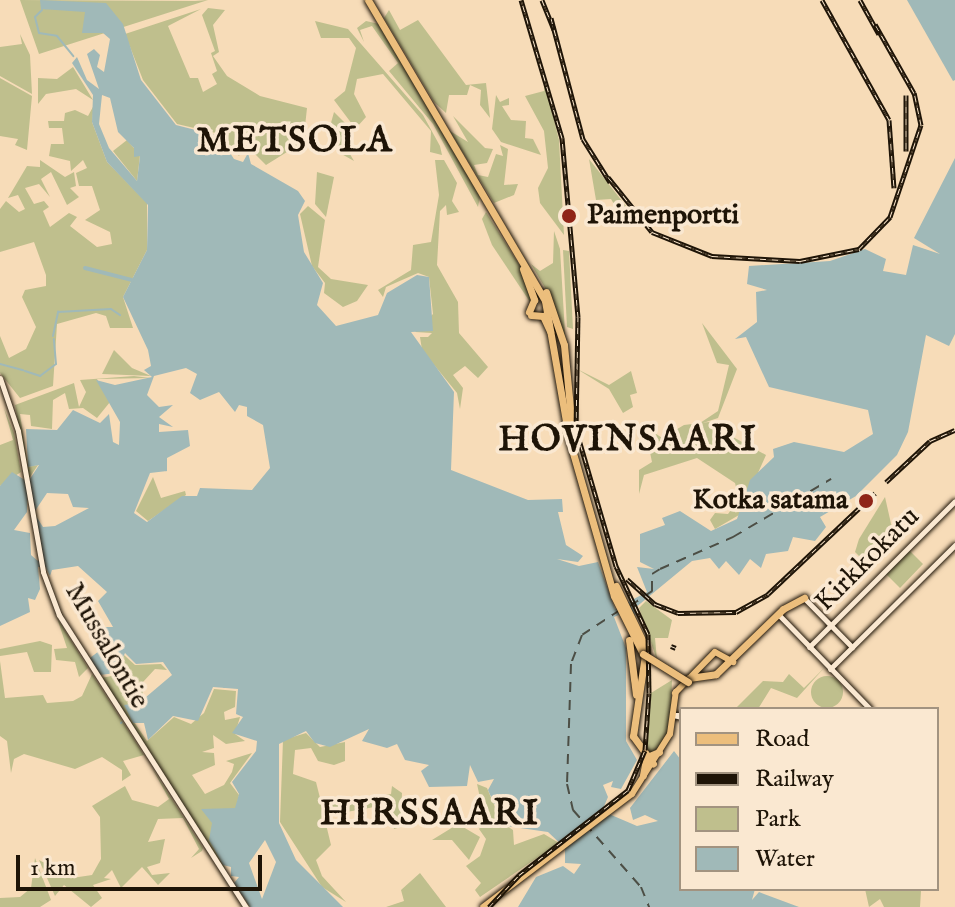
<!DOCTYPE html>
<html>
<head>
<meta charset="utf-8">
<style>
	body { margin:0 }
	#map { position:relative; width:955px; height:907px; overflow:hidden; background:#f7dcb8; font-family:"IM FELL English",serif }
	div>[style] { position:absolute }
	.green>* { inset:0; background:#bfbf8d }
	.round { border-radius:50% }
	.water>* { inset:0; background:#a0b9b8 }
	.stream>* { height:2px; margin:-1px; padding:0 1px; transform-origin:1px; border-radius:1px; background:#a0b9b8 }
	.canal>* { height:4px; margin:-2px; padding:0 2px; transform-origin:2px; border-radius:2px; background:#a0b9b8 }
	.ferry>* { height:2px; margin-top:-1px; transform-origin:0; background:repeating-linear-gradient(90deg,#4c4e45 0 10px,transparent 0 18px) }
	.roads { filter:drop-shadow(0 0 2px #1e1407) drop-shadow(0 0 2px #1e1407) }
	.secondary>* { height:5px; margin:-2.5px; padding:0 2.5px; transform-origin:2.5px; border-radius:2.5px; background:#fae8d1 }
	.primary>* { height:6px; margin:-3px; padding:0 3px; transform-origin:3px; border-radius:3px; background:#ecbe7c }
	.highway>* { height:7px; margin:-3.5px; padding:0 3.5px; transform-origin:3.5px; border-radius:3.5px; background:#ecbe7c }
	.rail>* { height:5px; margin-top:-2.5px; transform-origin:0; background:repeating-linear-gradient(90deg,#fae8d1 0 6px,#1e1407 0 12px); box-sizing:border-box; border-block:2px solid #1e1407 }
	.bridges { filter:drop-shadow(0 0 2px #1e1407) drop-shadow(0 0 2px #1e1407) }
	.highway-bridge>* { height:7px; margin:-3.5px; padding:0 3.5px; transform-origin:3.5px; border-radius:3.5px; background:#ecbe7c }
	.dots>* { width:22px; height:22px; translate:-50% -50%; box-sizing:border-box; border:4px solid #fae8d1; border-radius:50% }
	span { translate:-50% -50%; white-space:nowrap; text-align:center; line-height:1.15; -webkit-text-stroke:7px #fae8d1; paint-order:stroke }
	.poi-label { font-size:28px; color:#1e1407; font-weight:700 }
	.left { translate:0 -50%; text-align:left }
	.right { translate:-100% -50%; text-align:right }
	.street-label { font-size:28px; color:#1e1407 }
	.district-label { font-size:36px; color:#1e1407; font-weight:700; letter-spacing:2px }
	.legend { position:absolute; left:679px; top:707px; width:260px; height:184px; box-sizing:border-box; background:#fae8d1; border:2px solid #a29380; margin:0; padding:10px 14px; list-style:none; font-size:24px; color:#1e1407 }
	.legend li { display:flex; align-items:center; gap:16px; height:40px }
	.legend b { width:40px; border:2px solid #a29380 }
	.scale { position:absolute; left:16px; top:855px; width:246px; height:36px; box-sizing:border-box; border:4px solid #1e1407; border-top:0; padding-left:10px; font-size:24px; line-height:28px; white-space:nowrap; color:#1e1407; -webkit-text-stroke:6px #fae8d1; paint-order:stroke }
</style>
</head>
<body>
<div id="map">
	<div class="green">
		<div style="clip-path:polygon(20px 0,195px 1px,208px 0,39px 54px)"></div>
		<div style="clip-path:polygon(208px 8px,225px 10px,213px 25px,219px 52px,213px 56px,227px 76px,260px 96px,307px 108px,302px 154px,287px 152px,266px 165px,245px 144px,239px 156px,220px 134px,177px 124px,143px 80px,125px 34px,201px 9px,168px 26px,190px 78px,198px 78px,203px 92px,217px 84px,212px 74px,217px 71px,211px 53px,215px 51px,202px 15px)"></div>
		<div style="clip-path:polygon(389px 10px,400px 30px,418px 20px,466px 85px,486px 83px,490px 118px,480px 105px,481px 90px,470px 85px,467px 95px,449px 95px,446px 113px,434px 102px,384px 18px)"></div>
		<div style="clip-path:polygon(315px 21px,348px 29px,423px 115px,440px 146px,442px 155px,430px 152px,431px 131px,383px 74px,357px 79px,354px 94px,366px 117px,356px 128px,352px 124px,334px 100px,345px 91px,356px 48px,349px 38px,321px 38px)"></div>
		<div style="clip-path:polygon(366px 21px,379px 24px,416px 82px,480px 197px,478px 207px,433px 124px,389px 71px,398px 63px,372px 26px,360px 30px,364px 42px,357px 28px)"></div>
		<div style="clip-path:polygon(20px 34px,30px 55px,32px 94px,0 76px,0 47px,22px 44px)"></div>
		<div style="clip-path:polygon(73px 67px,93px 100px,76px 89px,46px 94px,38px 104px,38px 78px,57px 79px)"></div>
		<div style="clip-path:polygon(0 78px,32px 96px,27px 150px,15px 145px,18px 139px,0 136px)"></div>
		<div style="clip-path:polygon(544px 80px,559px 140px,564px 235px,540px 203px,538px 188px,548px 168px,544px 131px,525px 96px,544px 91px)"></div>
		<div style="clip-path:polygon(496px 95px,500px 102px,509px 98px,509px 105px,502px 106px,511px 120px,526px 121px,525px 138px,533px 139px,541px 155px,501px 142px,492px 129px)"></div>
		<div style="clip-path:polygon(94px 105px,92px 122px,107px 162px,147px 203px,147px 250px,123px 297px,133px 328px,110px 328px,106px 316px,96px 313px,57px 324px,53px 386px,20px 398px,0 373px,0 336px,9px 358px,26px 349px,36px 327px,22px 297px,25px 290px,46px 286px,46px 275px,34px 242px,0 252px,0 209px,6px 201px,19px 212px,25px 209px,18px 195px,8px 198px,27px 166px,40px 167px,40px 160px,65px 177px,74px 172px,76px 186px,70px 188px,79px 197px,67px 205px,51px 172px,41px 179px,50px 197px,39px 184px,25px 188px,34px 204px,44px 201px,49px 207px,43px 211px,50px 227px,69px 213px,77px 217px,70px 226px,97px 247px,112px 244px,110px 232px,85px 220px,100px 210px,92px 186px,79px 186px,76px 173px,87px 168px,83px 160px,71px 171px,70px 161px,49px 156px,51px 144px,64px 144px,62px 128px,49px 128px,48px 121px,64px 121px,65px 113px,75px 110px,88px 116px)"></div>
		<div style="clip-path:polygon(334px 112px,353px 131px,344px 144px,354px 161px,338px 152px,329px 130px)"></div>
		<div style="clip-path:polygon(453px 116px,485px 148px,493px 149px,487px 163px,474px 165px,478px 175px,488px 177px,496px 154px,503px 156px,500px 145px,508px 149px,504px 185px,518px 184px,514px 195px,494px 203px,454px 138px,450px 131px,468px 142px)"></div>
		<div style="clip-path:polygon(127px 140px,140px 155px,137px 181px,113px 151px)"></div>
		<div style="clip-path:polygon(589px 159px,626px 206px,618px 211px,611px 199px,596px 200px)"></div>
		<div style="clip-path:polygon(435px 160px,444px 160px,457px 183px,452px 201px,459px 212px,447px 215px,446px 205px,440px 211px,437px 265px,458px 302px,459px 333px,488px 367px,478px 378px,465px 366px,453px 375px,463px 388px,460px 409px,457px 393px,422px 350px,420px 337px,428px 337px,432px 333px,415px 332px,433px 314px,429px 277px,418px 273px,386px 287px,383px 297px,378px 290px,411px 270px,413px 245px,431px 242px,439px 195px)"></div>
		<div style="clip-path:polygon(317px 172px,334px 177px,326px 217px,315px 204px)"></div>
		<div style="clip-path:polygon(308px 206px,325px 220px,318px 267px,331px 279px,368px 285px,357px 301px,343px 307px,324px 293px,325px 283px,312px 266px,300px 214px)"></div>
		<div style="clip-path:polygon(486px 212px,523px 271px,532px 305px,492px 245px,482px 219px)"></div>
		<div style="clip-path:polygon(554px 231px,560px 249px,566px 350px,551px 298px,531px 264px,540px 271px,553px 263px)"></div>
		<div style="clip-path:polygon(563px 250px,569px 251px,573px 329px,567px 327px)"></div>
		<div style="clip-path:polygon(702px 323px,737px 369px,718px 418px,697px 425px,718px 411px,729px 365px,717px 363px)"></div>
		<div style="clip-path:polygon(114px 350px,132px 368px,151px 376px,102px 374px)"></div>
		<div style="clip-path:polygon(577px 369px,609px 385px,631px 371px,637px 393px,630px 395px,633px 407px,623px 413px,609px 389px)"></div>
		<div style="clip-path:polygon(134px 376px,150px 378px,97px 379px,110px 402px,97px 418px,83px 408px,69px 409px,65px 393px,53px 400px,52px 429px,31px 426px,30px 415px,20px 414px,28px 467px,38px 465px,28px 480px,15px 405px,74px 383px,79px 407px,86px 392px,80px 380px)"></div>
		<div style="clip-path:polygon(4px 408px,14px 433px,21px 472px,0 486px,0 445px,13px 440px)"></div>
		<div style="clip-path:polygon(717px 421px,729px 423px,733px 437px,766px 455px,739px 515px,715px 529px,710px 520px,715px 513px,728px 514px,739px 499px,735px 483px,697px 458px,644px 475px,639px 494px,639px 470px,652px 462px,647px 438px,638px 440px,652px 431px,662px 438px,684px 425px)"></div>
		<div style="clip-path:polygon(153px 477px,161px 498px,185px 491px,186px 495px,148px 521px,136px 511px)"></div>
		<div style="clip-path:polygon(885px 497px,894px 537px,864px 561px,855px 552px,859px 539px)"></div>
		<div style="clip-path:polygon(909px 550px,923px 564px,900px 588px,885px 573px)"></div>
		<div style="clip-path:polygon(646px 601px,672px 620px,668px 638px,655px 638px,657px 660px,639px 608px)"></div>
		<div style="clip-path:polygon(57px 618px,88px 668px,79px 677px,75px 662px,56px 660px,54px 649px,67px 648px)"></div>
		<div style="clip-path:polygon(40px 641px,52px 645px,51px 672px,34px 672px,27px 652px,0 656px,0 649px)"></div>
		<div style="clip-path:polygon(124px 655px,135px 665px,161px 664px,167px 670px,155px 669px,143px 682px,143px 698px,130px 716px,147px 741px,174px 717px,191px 724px,204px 713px,214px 689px,236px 691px,235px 707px,224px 712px,225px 720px,240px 717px,235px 734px,245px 741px,226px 744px,213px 735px,214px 748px,202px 752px,214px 753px,215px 765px,192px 775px,205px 794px,224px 785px,232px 772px,234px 764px,226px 761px,252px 753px,230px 783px,239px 795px,223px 862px,228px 877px,101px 678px,117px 675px)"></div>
		<div style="clip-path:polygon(0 661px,5px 698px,43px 695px,47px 703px,73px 701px,82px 696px,92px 674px,144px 755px,123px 761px,131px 775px,122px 781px,122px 770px,102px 757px,75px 769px,24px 754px,14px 759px,11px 773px,7px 741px,0 736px)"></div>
		<div style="clip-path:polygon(825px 667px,797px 698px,771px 688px,758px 709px,735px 709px,763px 681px,783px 682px,789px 674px,804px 688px)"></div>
		<div class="round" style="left:811px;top:676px;width:32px;height:32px"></div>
		<div style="clip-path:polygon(672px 680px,670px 730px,658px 750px,646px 755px,651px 693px)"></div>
		<div style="clip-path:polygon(306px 733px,320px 747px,345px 742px,345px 761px,334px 765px,318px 761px,311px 748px,295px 750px,293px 774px,316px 782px,322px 806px,391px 794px,392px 786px,402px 793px,401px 827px,394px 829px,391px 815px,380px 806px,324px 816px,331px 845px,316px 860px,322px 876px,346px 902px,322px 887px,280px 822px,283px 740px)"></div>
		<div style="clip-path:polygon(152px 768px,203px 848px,202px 851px,191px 858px,199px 849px,183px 818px,158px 819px,148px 842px,165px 839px,160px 863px,147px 867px,152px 875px,170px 873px,158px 885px,142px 867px,121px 888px,112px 870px,104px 878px,111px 879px,93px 885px,102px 898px,91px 907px,64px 885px,55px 896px,39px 860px,72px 878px,92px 875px,101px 859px,100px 817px,92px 806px,125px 786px,132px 800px,158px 807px,169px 799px)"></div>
		<div style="clip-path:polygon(477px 784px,487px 788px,495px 807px,502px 806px,501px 822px,513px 830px,514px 845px,544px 834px,559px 843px,480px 897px,475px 890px,481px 883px,466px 866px,480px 856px,486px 839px,479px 829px,485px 821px)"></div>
		<div style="clip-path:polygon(458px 824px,480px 837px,469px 860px,452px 840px,432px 840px)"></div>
		<div style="clip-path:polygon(35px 858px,51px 900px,40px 907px,0 907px,0 898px,20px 897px,31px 888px)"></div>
		<div style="clip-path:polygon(420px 873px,446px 907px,386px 907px,404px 901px,401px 890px)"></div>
		<div style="clip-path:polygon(865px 889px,921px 891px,920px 907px,884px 907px,880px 899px,869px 907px)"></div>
	</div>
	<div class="water">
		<div style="clip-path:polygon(evenodd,40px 0,106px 3px,123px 24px,141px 80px,176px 125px,219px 136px,234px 159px,243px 162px,248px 153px,251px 164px,298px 191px,305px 201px,298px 215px,304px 252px,323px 283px,317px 305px,336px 326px,378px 315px,387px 293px,417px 275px,429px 277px,433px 331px,411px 332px,454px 392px,451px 470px,528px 500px,562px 499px,563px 512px,558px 512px,566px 545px,583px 556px,578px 562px,557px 559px,579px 566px,598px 562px,615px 609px,647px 592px,637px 567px,654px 569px,640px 562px,640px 534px,665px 525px,662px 518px,680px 511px,711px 531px,737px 519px,750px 480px,774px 457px,773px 449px,794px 442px,844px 452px,873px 434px,868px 410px,769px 387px,746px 337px,735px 339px,757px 322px,756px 292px,767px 290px,747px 284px,749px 266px,830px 261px,865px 249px,886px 259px,883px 271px,906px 275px,913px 245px,940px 254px,914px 238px,955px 158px,955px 334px,949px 346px,926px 335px,908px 432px,897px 455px,856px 496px,820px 517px,826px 527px,815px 541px,793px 537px,788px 551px,766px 554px,761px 568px,750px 559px,739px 575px,726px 561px,719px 569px,710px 558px,692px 561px,635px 608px,638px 617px,630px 610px,614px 617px,626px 648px,626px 741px,637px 760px,621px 789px,611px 787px,613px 781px,603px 785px,608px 797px,602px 811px,637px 826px,658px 821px,645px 815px,633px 820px,630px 808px,674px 751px,681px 760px,681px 889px,755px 889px,752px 900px,759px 892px,799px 907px,518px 907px,536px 877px,563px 866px,574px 874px,581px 864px,565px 863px,565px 848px,548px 832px,506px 826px,504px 806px,494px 804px,488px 790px,494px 779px,478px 782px,470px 765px,467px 786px,429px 787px,421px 771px,429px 765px,405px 760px,397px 744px,387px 748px,362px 741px,369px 729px,330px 747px,315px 743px,306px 731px,279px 744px,279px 823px,296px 860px,343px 907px,250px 907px,234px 883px,239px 877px,231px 876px,231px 867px,223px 865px,209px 840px,212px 823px,201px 809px,235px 808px,239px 794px,232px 782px,256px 751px,257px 741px,232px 733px,243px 717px,236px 714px,238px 689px,213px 687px,198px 721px,173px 716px,148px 740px,144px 723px,133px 723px,124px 705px,139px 703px,172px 675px,163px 662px,136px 664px,125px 653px,116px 673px,100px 675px,90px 658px,108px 644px,103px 627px,113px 627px,98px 601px,107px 592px,78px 566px,52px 570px,50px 576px,45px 566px,38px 567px,40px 589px,35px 600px,28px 598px,30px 612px,0 626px,0 486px,12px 472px,28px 482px,39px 465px,28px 467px,26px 429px,57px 430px,73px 410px,100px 423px,109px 414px,113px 442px,119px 445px,120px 422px,96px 380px,115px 385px,152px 377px,144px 370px,151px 366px,148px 350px,123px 297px,147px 250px,148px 205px,107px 162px,92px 122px,93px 95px,72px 63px,77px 57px,87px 80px,99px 89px,87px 54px,94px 49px,100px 55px,97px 67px,104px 72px,110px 39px,103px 33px,82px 33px,85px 12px,41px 9px,40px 0,102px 95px,110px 98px,118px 132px,134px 148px,134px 157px,140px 156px,137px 181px,109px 148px,99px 124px,102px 95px,40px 0,186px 368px,197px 374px,190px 393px,200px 400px,219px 392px,235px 412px,239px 405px,247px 407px,247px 416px,263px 425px,270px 468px,252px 490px,200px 488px,197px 496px,182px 496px,147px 522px,134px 513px,150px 473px,167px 471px,167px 458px,190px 446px,188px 430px,159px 432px,159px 424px,173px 427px,159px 417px,173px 405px,159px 407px,147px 395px,154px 376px,186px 368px,40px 0,28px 485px,35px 511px,47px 493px,68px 494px,73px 507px,89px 508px,55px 526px,43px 527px,36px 516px,43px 558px,38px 561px,31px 555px,30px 533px,14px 530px,27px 512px,28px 485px,40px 0,265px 840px,276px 862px,262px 899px,249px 863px,265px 840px)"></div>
		<div style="clip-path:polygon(907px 0,955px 0,955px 80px,953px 81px)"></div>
	</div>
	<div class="stream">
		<div style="left:42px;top:10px;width:10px;rotate:135deg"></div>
		<div style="left:35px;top:17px;width:16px;rotate:76deg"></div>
		<div style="left:39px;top:33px;width:18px;rotate:9deg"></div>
		<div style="left:57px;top:36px;width:26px;rotate:51deg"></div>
		<div style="left:53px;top:336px;width:25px;rotate:-78deg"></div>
		<div style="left:58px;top:312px;width:53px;rotate:-3.2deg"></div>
		<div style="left:111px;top:309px;width:11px;rotate:34deg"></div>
		<div style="left:0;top:364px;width:24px;rotate:15deg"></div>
		<div style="left:25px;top:371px;width:16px;rotate:18deg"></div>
		<div style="left:40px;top:376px;width:20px;rotate:-37deg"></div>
		<div style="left:56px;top:364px;width:25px;rotate:-95deg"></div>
		<div style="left:121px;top:723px;width:1px;rotate:-45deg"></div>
	</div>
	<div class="canal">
		<div style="left:85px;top:268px;width:49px;rotate:14.3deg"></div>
	</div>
	<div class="ferry">
		<div style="left:630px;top:606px;width:27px;rotate:-34deg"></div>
		<div style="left:652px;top:591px;width:17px;rotate:-90deg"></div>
		<div style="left:652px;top:574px;width:9px;rotate:-32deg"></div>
		<div style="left:660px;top:569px;width:80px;rotate:-23.7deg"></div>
		<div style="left:733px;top:537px;width:114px;rotate:-30.6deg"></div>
		<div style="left:620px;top:610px;width:45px;rotate:146.7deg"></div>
		<div style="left:582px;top:635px;width:31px;rotate:111deg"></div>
		<div style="left:571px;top:664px;width:120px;rotate:91.9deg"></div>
		<div style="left:567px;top:784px;width:27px;rotate:77deg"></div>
		<div style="left:573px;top:810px;width:103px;rotate:48.6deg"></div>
		<div style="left:641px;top:887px;width:22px;rotate:68deg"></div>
	</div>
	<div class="roads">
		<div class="secondary">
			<div style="left:0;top:378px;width:56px;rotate:71.2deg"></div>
			<div style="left:18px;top:431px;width:143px;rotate:79.9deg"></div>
			<div style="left:43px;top:572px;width:46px;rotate:69.6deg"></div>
			<div style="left:59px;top:615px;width:347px;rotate:57.4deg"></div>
			<div style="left:804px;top:598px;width:69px;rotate:45.6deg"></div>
			<div style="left:778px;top:614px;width:132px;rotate:45.9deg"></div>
			<div style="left:809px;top:647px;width:206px;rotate:-45deg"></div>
			<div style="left:830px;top:669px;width:176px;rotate:-44.8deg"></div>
			<div style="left:681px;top:715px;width:8px;rotate:180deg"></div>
			<div style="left:673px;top:715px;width:8px;rotate:14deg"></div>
		</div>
		<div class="primary">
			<div style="left:675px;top:693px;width:57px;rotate:-45.7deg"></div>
			<div style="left:715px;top:652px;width:21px;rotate:29deg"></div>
			<div style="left:483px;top:907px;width:187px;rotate:-37.2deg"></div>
			<div style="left:632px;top:794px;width:71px;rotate:-57.7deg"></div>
			<div style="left:670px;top:734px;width:43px;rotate:-82.1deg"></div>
		</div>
		<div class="highway">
			<div style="left:368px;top:0;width:349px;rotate:59.5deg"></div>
			<div style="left:545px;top:301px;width:140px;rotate:80.1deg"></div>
			<div style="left:569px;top:439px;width:163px;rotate:74deg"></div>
			<div style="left:614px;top:596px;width:65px;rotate:63.4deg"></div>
			<div style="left:523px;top:269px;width:33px;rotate:70deg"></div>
			<div style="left:534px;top:300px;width:13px;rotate:113deg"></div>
			<div style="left:546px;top:292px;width:56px;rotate:71.2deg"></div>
			<div style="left:564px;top:345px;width:94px;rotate:84.5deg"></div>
			<div style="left:531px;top:315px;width:12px;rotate:5deg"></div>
			<div style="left:543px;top:316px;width:17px;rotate:65deg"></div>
			<div style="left:616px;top:586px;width:69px;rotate:64.2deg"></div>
			<div style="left:646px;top:648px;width:89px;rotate:98.4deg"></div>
			<div style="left:633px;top:736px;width:34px;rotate:54deg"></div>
			<div style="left:629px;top:640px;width:55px;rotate:82.7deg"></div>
			<div style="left:689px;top:678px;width:27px;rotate:-8deg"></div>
			<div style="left:716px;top:674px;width:93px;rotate:-44.1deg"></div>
			<div style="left:783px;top:609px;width:24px;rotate:-28deg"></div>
			<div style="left:647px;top:757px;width:13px;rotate:-23deg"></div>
			<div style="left:643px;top:775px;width:16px;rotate:-79deg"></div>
		</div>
	</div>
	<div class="rail">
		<div style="left:542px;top:0;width:32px;rotate:68deg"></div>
		<div style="left:822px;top:0;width:137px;rotate:60.8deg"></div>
		<div style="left:889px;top:120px;width:68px;rotate:85.8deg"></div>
		<div style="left:860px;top:0;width:39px;rotate:61deg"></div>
		<div style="left:551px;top:18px;width:125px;rotate:75.2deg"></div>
		<div style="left:583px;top:139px;width:51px;rotate:57.9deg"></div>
		<div style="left:906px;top:95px;width:56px;rotate:90deg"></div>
		<div style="left:608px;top:177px;width:70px;rotate:51.3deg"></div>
		<div style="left:652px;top:232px;width:65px;rotate:21.8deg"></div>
		<div style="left:712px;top:256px;width:88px;rotate:3.3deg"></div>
		<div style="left:800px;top:261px;width:60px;rotate:-11.5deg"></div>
		<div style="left:859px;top:249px;width:45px;rotate:-45.9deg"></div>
		<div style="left:890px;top:217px;width:97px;rotate:-71.4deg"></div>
		<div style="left:921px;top:125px;width:33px;rotate:-102deg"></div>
		<div style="left:914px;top:93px;width:79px;rotate:-119.5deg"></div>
		<div style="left:886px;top:482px;width:60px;rotate:-43deg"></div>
		<div style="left:930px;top:441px;width:27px;rotate:-24deg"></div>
		<div style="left:627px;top:579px;width:38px;rotate:42deg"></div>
		<div style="left:655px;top:604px;width:25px;rotate:21deg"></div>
		<div style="left:678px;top:613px;width:58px;rotate:-1deg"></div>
		<div style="left:736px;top:612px;width:37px;rotate:-29deg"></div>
		<div style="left:768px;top:594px;width:147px;rotate:-43.3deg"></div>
		<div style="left:671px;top:646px;width:5px;rotate:22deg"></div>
		<div style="left:489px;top:907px;width:44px;rotate:-46.8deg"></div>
		<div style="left:519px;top:875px;width:138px;rotate:-37.9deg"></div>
		<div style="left:628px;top:790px;width:43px;rotate:-67deg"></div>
		<div style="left:645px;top:750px;width:57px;rotate:-86deg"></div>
		<div style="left:649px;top:693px;width:59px;rotate:-91deg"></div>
		<div style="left:648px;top:634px;width:75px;rotate:-115.2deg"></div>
		<div style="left:616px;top:566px;width:143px;rotate:-106.3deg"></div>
		<div style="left:576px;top:429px;width:112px;rotate:-89deg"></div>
		<div style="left:578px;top:317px;width:180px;rotate:-95.1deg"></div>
		<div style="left:562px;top:138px;width:144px;rotate:-106.5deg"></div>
	</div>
	<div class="bridges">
		<div class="highway-bridge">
			<div style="left:643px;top:654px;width:53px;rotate:31.9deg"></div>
		</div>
	</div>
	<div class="dots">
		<div style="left:569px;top:216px;background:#8f2418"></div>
		<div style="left:866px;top:501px;background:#8f2418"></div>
	</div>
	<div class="poi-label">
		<span class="left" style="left:587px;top:216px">Paimenportti</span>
		<span class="right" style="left:848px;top:501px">Kotka satama</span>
	</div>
	<div class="street-label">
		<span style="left:868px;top:560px;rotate:-45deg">Kirkkokatu</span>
		<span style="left:106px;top:646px;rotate:60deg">Mussalontie</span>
	</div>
	<div class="district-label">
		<span style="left:295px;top:142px">METSOLA</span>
		<span style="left:628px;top:441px">HOVINSAARI</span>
		<span style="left:430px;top:815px">HIRSSAARI</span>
	</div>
	<ul class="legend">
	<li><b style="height:10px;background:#ecbe7c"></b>Road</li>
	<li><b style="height:10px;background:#1e1407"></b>Railway</li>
	<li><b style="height:22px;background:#bfbf8d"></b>Park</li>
	<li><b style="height:22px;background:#a0b9b8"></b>Water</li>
	</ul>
	<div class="scale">1 km</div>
</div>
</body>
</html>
